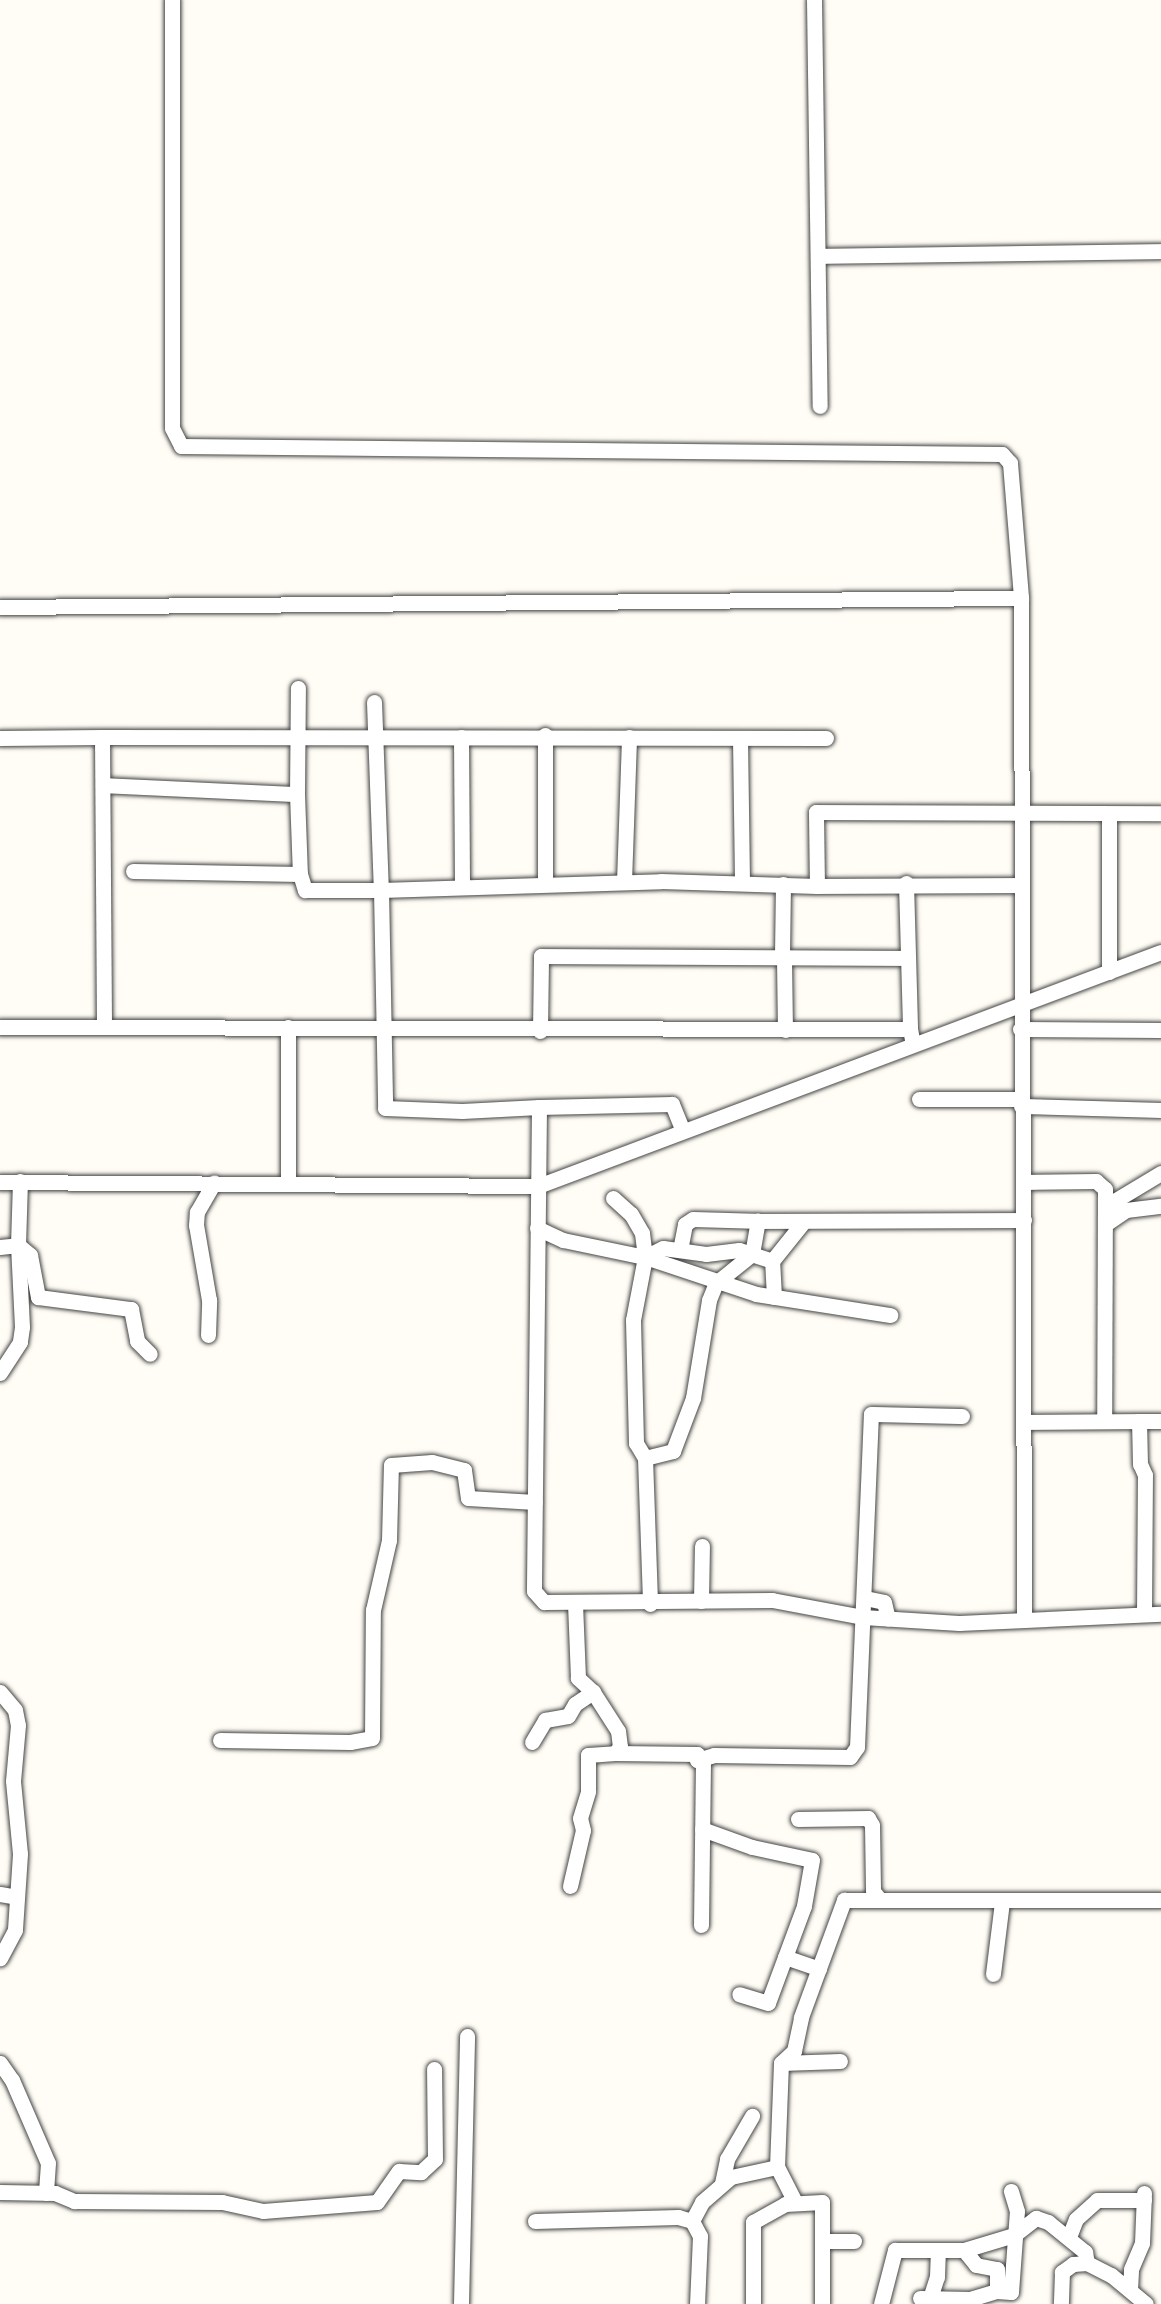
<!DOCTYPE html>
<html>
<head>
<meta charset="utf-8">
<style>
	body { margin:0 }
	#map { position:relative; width:1161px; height:2304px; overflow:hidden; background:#fffdf5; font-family:Merriweather,serif }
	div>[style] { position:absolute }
	.roads { filter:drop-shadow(0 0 2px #444) drop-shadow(0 0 2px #444) }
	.street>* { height:15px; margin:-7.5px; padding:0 7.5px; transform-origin:7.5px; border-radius:7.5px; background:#fff }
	span { translate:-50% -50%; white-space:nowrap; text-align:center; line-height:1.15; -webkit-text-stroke:6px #fff; paint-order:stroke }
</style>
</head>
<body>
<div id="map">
	<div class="roads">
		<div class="street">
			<div style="left:172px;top:0;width:428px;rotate:90deg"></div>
			<div style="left:172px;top:428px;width:20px;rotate:63deg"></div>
			<div style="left:181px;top:446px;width:821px;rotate:0.56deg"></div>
			<div style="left:1002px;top:454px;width:12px;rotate:48deg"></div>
			<div style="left:1010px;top:463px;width:135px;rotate:85.3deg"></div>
			<div style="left:1021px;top:598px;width:1019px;rotate:89.83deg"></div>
			<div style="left:814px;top:0;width:406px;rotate:89.2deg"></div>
			<div style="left:818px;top:256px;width:343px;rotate:-0.8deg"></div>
			<div style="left:0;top:607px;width:1021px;rotate:-0.51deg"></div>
			<div style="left:374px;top:702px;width:188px;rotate:87.9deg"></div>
			<div style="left:381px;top:890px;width:280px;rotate:-1.8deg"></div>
			<div style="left:661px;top:881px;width:156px;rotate:1.8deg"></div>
			<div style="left:817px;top:886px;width:74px;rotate:-90.8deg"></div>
			<div style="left:816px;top:812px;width:345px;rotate:0.2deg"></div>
			<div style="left:102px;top:737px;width:724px;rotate:0.08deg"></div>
			<div style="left:461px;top:737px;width:150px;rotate:89.6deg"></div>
			<div style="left:0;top:738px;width:102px;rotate:-0.6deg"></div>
			<div style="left:102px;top:737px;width:290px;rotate:89.6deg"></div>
			<div style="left:740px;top:738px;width:145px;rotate:89.2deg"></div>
			<div style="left:103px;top:785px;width:194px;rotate:2.7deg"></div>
			<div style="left:297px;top:794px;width:80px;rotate:87.9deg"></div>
			<div style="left:297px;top:794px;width:106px;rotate:-89.5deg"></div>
			<div style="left:1109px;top:815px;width:157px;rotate:90deg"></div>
			<div style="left:133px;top:871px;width:167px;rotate:1deg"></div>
			<div style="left:300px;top:874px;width:17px;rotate:73deg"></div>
			<div style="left:305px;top:890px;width:76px"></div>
			<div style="left:381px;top:890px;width:218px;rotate:88.9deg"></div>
			<div style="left:385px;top:1108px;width:77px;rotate:2.2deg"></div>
			<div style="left:462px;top:1111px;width:77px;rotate:-3deg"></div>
			<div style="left:539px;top:1107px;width:484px;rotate:90.6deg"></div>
			<div style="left:534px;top:1591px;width:15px;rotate:48deg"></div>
			<div style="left:544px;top:1602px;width:228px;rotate:-0.5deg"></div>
			<div style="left:772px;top:1600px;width:93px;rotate:10.6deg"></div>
			<div style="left:863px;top:1617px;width:96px;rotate:3.6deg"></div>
			<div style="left:959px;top:1623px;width:202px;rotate:-2.6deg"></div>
			<div style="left:624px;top:882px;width:145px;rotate:-88deg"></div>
			<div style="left:545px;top:883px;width:148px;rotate:-90deg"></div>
			<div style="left:906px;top:883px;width:146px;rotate:88.4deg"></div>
			<div style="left:817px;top:886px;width:203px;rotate:-0.3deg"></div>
			<div style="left:782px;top:955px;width:71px;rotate:-89.2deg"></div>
			<div style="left:784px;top:959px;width:71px;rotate:89.2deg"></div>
			<div style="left:0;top:1027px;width:910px;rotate:0.13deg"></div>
			<div style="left:910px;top:1029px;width:15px;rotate:79deg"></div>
			<div style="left:1020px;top:1029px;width:141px;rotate:0.4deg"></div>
			<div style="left:540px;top:1031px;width:75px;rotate:-89.2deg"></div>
			<div style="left:541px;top:956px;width:366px;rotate:0.3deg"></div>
			<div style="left:919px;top:1099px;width:102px"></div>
			<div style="left:1021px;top:1106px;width:140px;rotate:1.6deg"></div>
			<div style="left:539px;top:1107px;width:133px;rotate:-1.3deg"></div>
			<div style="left:672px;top:1104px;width:29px;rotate:68deg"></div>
			<div style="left:20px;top:1181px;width:64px;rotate:91.8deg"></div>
			<div style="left:18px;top:1245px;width:16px;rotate:40deg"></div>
			<div style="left:30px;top:1255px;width:43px;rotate:79.2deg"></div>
			<div style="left:38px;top:1297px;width:94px;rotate:7.4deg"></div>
			<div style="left:131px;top:1309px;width:33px;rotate:79deg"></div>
			<div style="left:137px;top:1341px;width:18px;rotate:45deg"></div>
			<div style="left:0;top:1182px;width:538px;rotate:0.43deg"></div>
			<div style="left:538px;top:1186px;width:665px;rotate:-20.59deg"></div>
			<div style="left:1023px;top:1182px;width:73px;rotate:-0.8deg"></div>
			<div style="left:1096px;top:1181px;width:12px;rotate:42deg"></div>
			<div style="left:1105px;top:1189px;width:232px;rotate:90.2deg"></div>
			<div style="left:288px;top:1184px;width:157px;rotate:-90deg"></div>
			<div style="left:613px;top:1198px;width:24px;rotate:42deg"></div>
			<div style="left:631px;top:1214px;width:22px;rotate:60deg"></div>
			<div style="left:642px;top:1233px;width:24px;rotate:83deg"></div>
			<div style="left:645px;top:1257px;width:64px;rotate:100.8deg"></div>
			<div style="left:633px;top:1320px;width:123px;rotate:88.6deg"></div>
			<div style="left:636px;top:1443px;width:17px;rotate:59deg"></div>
			<div style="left:645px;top:1458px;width:146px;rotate:88deg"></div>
			<div style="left:1106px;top:1206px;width:64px;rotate:-31deg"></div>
			<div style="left:1107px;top:1223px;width:23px;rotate:-34deg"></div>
			<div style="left:1126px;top:1210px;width:35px;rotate:-7deg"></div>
			<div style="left:537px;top:1228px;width:29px;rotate:25deg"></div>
			<div style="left:563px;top:1240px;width:84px;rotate:11.7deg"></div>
			<div style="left:645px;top:1257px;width:117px;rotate:18.4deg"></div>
			<div style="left:756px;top:1294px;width:136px;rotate:8.9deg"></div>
			<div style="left:0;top:1247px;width:18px;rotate:-6deg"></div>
			<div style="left:18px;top:1245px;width:82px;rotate:87.2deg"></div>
			<div style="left:22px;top:1327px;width:15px;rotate:98deg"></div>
			<div style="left:20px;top:1342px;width:37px;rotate:123deg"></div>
			<div style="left:680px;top:1250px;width:26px;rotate:-79deg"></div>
			<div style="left:685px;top:1224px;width:9px;rotate:-32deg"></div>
			<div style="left:693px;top:1219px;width:69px;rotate:1.7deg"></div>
			<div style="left:645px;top:1257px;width:20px;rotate:-27deg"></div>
			<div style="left:663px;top:1248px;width:43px;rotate:7.9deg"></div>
			<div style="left:706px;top:1254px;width:33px;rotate:-7deg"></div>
			<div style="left:739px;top:1250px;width:35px;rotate:18deg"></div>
			<div style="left:774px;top:1297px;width:36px;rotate:-93deg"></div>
			<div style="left:772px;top:1261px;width:51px;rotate:-51.3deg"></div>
			<div style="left:208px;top:1335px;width:35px;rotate:-88deg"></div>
			<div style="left:209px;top:1300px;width:76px;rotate:-99.8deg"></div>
			<div style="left:196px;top:1225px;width:13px;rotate:-86deg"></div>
			<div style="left:197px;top:1212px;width:34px;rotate:-60deg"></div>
			<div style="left:1026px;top:1422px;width:113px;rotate:-0.5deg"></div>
			<div style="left:645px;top:1458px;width:29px;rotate:-14deg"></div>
			<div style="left:673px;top:1451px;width:57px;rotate:-69.3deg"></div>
			<div style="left:693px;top:1398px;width:99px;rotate:-80.7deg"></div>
			<div style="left:709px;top:1300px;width:18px;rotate:-68deg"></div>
			<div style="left:716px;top:1283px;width:46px;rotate:-38.9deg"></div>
			<div style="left:752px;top:1254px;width:34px;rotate:-80deg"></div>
			<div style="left:758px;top:1221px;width:266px;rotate:-0.2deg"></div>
			<div style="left:865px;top:1598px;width:19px;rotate:12deg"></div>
			<div style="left:884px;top:1602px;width:17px;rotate:77deg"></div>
			<div style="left:701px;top:1601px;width:55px;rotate:-89deg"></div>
			<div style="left:1144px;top:1614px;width:139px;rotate:-89.6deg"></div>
			<div style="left:1145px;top:1475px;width:12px;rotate:-114deg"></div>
			<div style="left:1140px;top:1464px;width:43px;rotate:-91.3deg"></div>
			<div style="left:1139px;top:1421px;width:22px"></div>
			<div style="left:0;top:1692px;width:23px;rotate:50deg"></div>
			<div style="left:15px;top:1710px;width:15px;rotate:79deg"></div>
			<div style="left:18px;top:1725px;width:56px;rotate:95.1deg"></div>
			<div style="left:13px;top:1781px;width:73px;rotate:84.5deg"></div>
			<div style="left:20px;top:1854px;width:76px;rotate:93.8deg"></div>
			<div style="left:15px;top:1930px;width:32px;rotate:118deg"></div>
			<div style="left:220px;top:1740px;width:130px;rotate:0.9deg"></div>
			<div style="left:350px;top:1742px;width:22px;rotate:-10deg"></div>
			<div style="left:372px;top:1738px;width:128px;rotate:-89.6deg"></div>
			<div style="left:373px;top:1610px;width:72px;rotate:-77.1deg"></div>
			<div style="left:389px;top:1540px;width:75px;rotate:-88.5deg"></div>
			<div style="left:391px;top:1465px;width:41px;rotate:-4.2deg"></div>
			<div style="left:432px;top:1462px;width:33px;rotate:14deg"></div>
			<div style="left:464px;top:1470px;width:28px;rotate:82deg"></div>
			<div style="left:468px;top:1498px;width:67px;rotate:3.4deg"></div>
			<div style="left:532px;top:1742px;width:26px;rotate:-59deg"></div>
			<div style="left:545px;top:1720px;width:23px;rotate:-10deg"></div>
			<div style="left:568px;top:1716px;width:14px;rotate:-60deg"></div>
			<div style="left:575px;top:1704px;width:22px;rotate:-34deg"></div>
			<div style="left:615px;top:1753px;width:82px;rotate:0.7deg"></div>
			<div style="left:697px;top:1754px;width:6px;rotate:90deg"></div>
			<div style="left:697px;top:1760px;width:18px;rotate:-16deg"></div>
			<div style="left:714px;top:1755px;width:136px;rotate:0.8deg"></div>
			<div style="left:850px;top:1757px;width:12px;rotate:-55deg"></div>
			<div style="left:857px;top:1747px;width:333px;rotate:-87.6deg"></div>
			<div style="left:871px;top:1414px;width:91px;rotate:1.3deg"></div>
			<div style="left:798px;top:1819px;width:70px;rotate:-0.8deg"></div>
			<div style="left:868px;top:1818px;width:8px;rotate:60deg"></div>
			<div style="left:872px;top:1825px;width:66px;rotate:89.1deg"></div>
			<div style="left:873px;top:1891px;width:11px;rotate:52deg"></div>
			<div style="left:702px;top:1829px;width:53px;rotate:19.8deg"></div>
			<div style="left:752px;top:1847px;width:61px;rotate:12.2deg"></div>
			<div style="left:812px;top:1860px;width:47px;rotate:99.9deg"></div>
			<div style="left:804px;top:1906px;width:103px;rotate:110.4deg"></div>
			<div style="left:768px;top:2003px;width:30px;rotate:-163deg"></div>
			<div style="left:570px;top:1886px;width:57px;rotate:-76.9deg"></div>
			<div style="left:583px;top:1830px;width:12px;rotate:-104deg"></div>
			<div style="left:580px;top:1818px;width:28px;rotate:-73deg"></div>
			<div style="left:588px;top:1791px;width:36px;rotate:-90deg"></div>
			<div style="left:588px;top:1755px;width:27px;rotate:-4deg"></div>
			<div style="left:615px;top:1753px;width:8px;rotate:-50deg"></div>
			<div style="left:620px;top:1747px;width:16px;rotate:-97deg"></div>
			<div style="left:618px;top:1731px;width:46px;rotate:-122.7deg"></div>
			<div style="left:593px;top:1692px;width:21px;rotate:-137deg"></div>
			<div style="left:578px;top:1678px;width:74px;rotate:-92.3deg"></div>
			<div style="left:0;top:1894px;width:17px;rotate:10deg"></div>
			<div style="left:701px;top:1925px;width:165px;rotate:-89.3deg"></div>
			<div style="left:785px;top:1957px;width:36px;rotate:19deg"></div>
			<div style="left:993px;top:1974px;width:73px;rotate:-82.9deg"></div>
			<div style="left:0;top:2063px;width:21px;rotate:55deg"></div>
			<div style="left:12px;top:2080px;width:90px;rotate:66.6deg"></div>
			<div style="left:48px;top:2163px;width:30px;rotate:94deg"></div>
			<div style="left:781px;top:2063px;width:59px;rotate:-1.9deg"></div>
			<div style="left:722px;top:2183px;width:25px;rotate:-78deg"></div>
			<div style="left:727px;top:2159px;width:50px;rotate:-59.8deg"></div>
			<div style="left:0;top:2192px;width:55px;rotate:1deg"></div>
			<div style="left:55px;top:2193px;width:21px;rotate:23deg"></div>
			<div style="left:74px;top:2201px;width:148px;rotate:0.4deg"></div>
			<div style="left:222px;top:2202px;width:42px;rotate:12.4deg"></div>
			<div style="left:263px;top:2211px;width:114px;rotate:-4.5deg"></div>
			<div style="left:377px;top:2202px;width:38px;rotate:-55deg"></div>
			<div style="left:399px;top:2171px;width:22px;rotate:3deg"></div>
			<div style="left:421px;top:2172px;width:19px;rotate:-43deg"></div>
			<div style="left:435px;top:2159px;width:90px;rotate:-90.6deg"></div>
			<div style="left:795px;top:2202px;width:39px;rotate:-117deg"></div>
			<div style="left:777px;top:2167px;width:104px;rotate:-87.8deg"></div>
			<div style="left:781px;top:2063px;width:18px;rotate:-43deg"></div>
			<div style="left:794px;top:2051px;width:35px;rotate:-78deg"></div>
			<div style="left:801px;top:2017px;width:125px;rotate:-69.8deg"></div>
			<div style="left:844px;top:1900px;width:317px"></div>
			<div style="left:535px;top:2221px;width:143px;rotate:-1.6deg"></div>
			<div style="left:678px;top:2217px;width:15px;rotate:16deg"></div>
			<div style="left:692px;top:2221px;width:17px;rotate:62deg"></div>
			<div style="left:700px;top:2236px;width:68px;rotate:92.5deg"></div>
			<div style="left:692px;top:2221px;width:21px;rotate:-62deg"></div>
			<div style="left:702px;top:2202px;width:38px;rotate:-41deg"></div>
			<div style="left:731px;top:2177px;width:47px;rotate:-12.3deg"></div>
			<div style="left:1069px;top:2237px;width:19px;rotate:-69deg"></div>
			<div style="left:1076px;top:2219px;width:28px;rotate:-42deg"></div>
			<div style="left:1097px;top:2200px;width:47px"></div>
			<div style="left:822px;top:2241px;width:32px"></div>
			<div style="left:964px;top:2250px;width:52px;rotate:-16.7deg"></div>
			<div style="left:1014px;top:2235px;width:28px;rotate:-38deg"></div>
			<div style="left:1036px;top:2218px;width:13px;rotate:18deg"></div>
			<div style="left:1048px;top:2222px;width:48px;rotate:39deg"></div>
			<div style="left:1085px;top:2252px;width:11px;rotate:80deg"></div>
			<div style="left:1087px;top:2263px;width:14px;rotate:176deg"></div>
			<div style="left:1073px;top:2264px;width:14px;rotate:144deg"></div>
			<div style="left:1062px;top:2272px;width:32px;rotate:92deg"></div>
			<div style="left:1087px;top:2263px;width:27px;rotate:27deg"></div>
			<div style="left:1111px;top:2275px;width:45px;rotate:39.6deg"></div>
			<div style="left:1130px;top:2290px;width:21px;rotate:-87deg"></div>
			<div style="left:1131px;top:2269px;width:28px;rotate:-67deg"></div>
			<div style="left:1142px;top:2243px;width:50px;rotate:-87.7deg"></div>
			<div style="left:931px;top:2295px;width:19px;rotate:-72deg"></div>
			<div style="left:937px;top:2277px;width:27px;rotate:-88deg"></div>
			<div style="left:920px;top:2298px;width:50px;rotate:1.1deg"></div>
			<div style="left:970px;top:2299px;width:28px;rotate:-17deg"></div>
			<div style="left:461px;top:2304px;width:268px;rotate:-88.7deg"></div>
			<div style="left:753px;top:2304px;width:82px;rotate:-90deg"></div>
			<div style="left:753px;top:2222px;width:37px;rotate:-29deg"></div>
			<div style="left:785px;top:2204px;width:37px;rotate:-3deg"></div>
			<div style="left:822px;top:2202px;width:102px;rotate:90deg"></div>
			<div style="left:881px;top:2304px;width:56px;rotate:-75.5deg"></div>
			<div style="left:895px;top:2250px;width:69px"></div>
			<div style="left:964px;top:2250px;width:19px;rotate:51deg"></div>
			<div style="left:976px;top:2265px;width:21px;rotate:11deg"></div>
			<div style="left:997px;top:2269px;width:22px;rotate:90deg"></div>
			<div style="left:997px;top:2291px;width:14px;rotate:4deg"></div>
			<div style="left:1011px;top:2292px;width:81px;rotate:-85.8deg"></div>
			<div style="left:1017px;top:2211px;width:21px;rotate:-107deg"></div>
		</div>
	</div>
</div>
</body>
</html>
